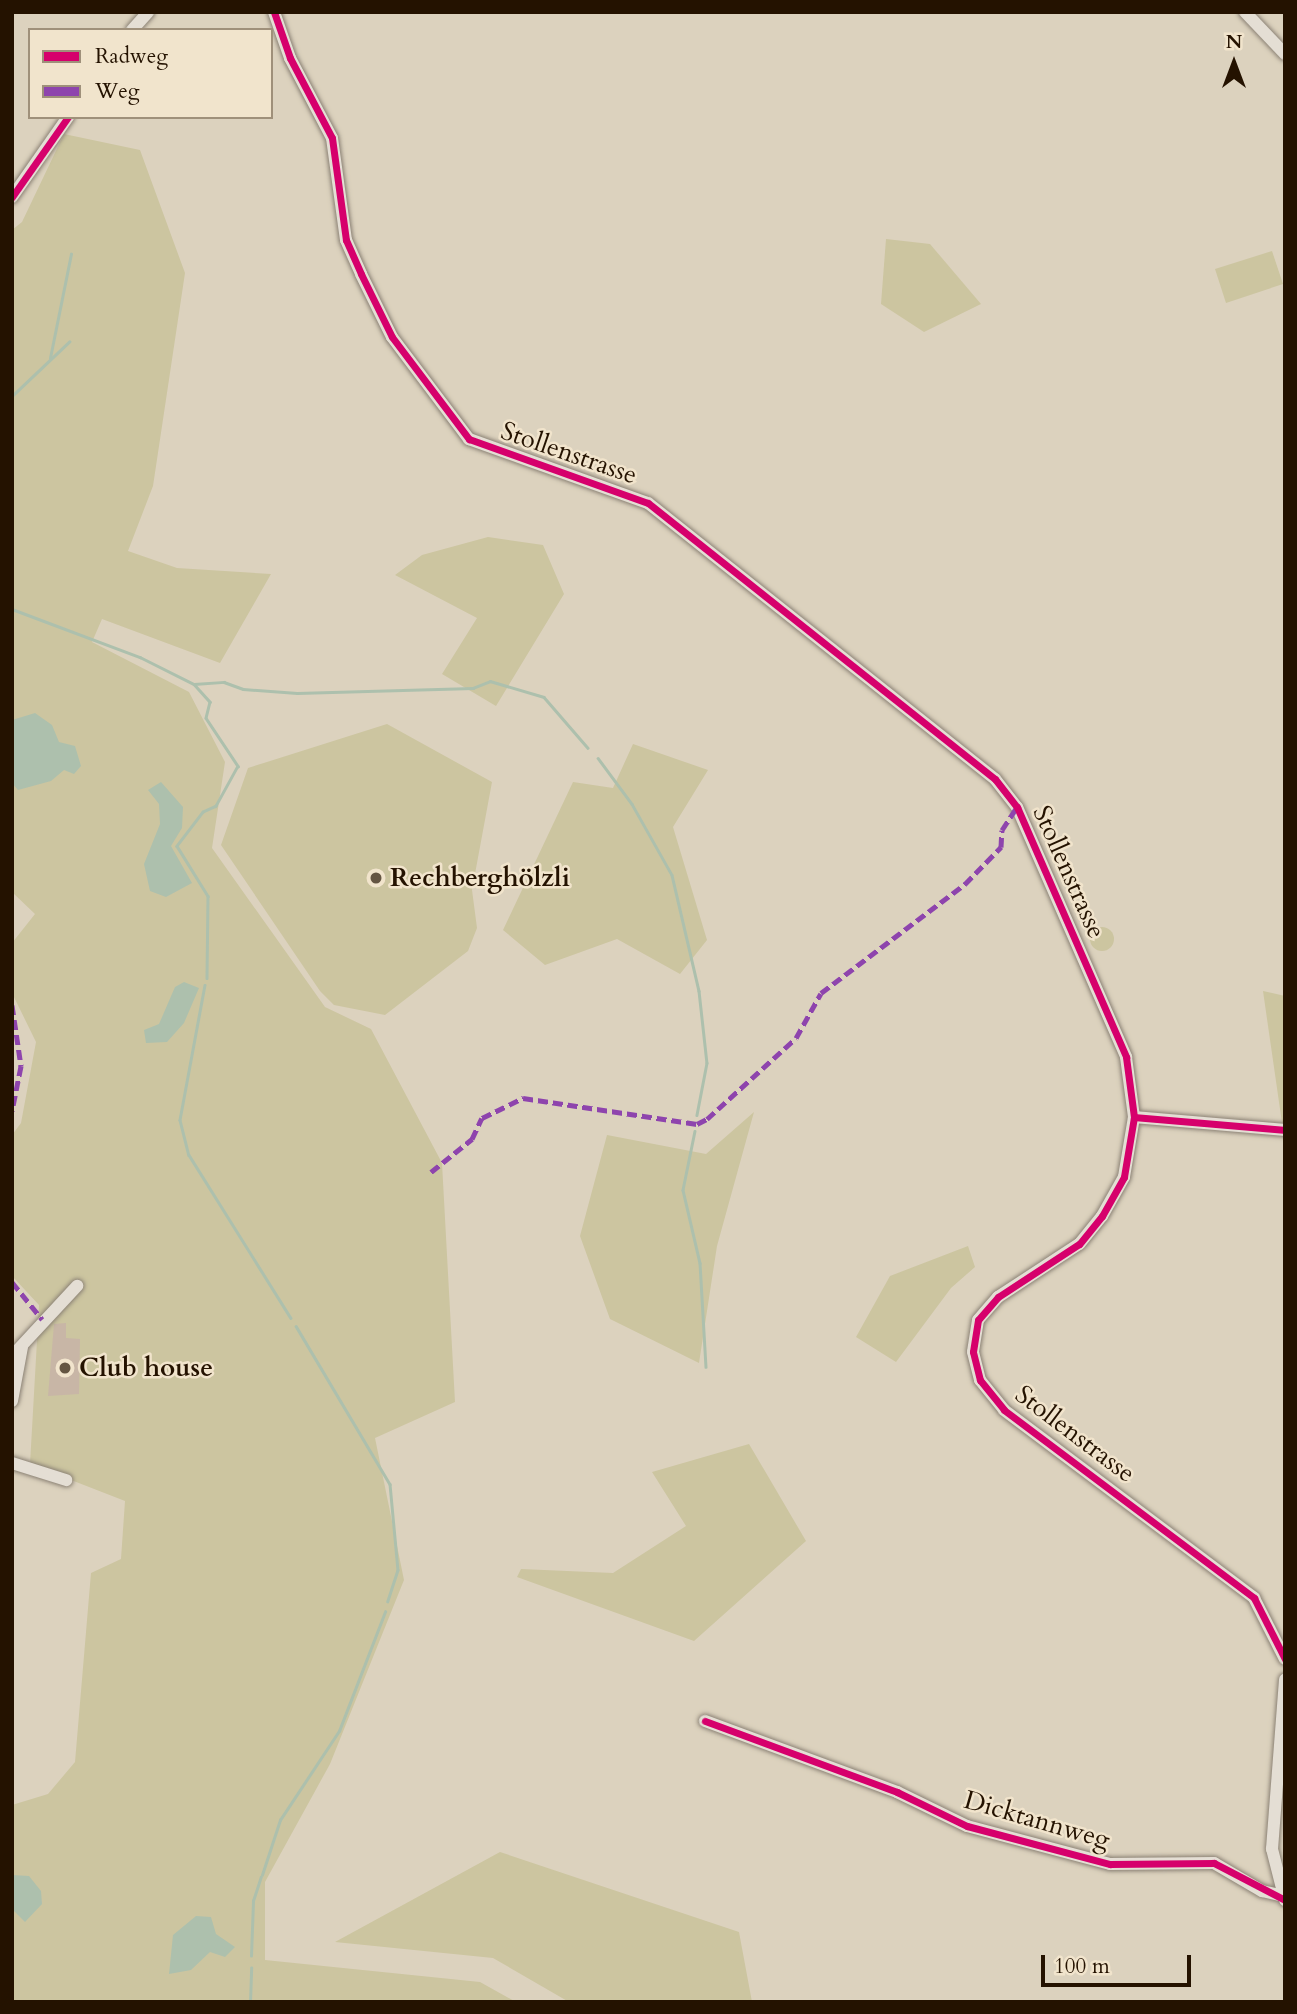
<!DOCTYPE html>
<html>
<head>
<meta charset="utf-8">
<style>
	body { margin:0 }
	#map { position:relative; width:1297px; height:2014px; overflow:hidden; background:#dcd2be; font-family:Cardo,serif }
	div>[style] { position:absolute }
	.green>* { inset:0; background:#ccc5a0 }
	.round { border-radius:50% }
	.water>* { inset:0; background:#adc0ad }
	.stream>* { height:2.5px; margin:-1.25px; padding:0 1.25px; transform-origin:1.25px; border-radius:1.25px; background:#adc0ad }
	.building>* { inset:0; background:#c8b6a6 }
	.roads { filter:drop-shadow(0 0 2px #8b8275) drop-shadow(0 0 2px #8b8275) }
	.minor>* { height:12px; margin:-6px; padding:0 6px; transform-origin:6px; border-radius:6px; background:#e4ded4 }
	.quiet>* { height:5px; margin-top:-2.5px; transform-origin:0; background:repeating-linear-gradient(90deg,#8e44ad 0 10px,transparent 0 15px) }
	.cycleway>* { height:7px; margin:-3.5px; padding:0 3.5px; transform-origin:3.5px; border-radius:3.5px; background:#d6006c }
	.dots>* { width:19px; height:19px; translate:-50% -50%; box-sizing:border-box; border:4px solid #f1e4cc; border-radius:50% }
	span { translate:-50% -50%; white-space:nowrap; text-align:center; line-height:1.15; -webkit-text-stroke:5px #f1e4cc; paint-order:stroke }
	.street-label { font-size:26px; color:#241200 }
	.poi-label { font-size:26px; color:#241200; font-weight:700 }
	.left { translate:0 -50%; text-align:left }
	.frame { position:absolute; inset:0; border:14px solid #241200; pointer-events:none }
	.legend { position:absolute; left:28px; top:28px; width:245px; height:91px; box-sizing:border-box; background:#f1e4cc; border:2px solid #9f907a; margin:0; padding:9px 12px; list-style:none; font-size:21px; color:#241200 }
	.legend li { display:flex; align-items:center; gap:14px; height:35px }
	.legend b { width:35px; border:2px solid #9f907a }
	.north { position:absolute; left:1199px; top:28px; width:70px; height:70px; -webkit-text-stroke:5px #f1e4cc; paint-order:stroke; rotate:0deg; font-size:19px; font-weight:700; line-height:28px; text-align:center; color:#241200 }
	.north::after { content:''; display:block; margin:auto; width:24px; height:32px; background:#241200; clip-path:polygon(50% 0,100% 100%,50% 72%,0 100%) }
	.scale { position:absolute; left:1041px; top:1955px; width:150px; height:32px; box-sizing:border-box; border:4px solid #241200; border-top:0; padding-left:9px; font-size:21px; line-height:24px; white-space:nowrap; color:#241200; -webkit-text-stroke:5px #f1e4cc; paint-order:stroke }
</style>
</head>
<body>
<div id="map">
	<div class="green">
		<div style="clip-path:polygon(64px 134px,140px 150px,185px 273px,153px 486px,128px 551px,177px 568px,271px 574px,220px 663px,102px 619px,92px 642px,189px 692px,225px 762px,212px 848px,325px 1007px,371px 1029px,442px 1163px,455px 1402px,375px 1438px,404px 1580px,330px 1764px,265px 1882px,265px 1960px,480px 1982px,516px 2002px,12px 2002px,12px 1805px,48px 1794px,75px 1762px,91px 1573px,121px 1559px,125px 1501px,30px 1464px,39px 1305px,12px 1276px,12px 1135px,21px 1123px,36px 1042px,12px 993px,12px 943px,35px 914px,12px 892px,12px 230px,22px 222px)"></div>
		<div style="clip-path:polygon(886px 239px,930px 244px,981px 304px,924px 332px,881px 304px)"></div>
		<div style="clip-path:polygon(1272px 251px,1283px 284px,1226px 303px,1215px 269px)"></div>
		<div style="clip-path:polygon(488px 537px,543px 545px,564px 594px,496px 706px,442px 674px,477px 618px,395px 575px,422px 555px)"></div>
		<div style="clip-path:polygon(387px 724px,492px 782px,472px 890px,477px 928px,468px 951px,385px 1015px,334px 1005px,320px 991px,221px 845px,248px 768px)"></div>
		<div style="clip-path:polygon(633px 744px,708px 770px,673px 827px,707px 940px,680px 974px,617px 939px,545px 965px,503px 930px,573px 782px,613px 788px)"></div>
		<div class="round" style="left:1090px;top:927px;width:24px;height:24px"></div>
		<div style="clip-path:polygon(1263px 991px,1285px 996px,1285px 1139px,1281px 1116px)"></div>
		<div style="clip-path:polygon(754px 1112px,717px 1246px,699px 1363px,610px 1319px,580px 1236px,607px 1135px,706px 1154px)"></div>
		<div style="clip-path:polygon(968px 1246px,975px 1267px,951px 1288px,896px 1362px,856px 1337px,890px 1276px)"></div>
		<div style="clip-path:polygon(749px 1444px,806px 1541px,694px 1641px,517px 1577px,521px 1569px,613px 1573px,686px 1526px,652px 1472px)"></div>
		<div style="clip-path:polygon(500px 1852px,739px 1932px,752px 2002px,569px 2002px,493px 1958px,335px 1942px)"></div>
	</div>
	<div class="water">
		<div style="clip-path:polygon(35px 713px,52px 725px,59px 742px,75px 746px,81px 766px,74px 774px,64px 770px,51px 781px,18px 790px,12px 783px,12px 720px)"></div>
		<div style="clip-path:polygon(161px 782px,183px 807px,182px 828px,171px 846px,192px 883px,166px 897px,150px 891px,144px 864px,160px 824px,159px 804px,148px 790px)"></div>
		<div style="clip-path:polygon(184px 982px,199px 988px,184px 1023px,167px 1042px,146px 1043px,144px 1030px,159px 1024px,175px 987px)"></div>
		<div style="clip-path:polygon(12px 1875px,29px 1876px,41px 1891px,42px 1904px,25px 1922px,12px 1909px)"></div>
		<div style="clip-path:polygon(196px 1916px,211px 1917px,216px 1934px,235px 1947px,225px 1957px,210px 1952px,191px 1970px,169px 1974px,173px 1935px)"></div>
	</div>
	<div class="stream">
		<div style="left:50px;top:358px;width:106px;rotate:-78.6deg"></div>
		<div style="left:12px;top:396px;width:79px;rotate:-43.5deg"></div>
		<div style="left:12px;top:609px;width:137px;rotate:20.6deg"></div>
		<div style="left:140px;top:657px;width:60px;rotate:26.6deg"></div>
		<div style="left:194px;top:684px;width:24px;rotate:48deg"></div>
		<div style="left:210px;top:702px;width:16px;rotate:104deg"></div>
		<div style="left:206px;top:718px;width:58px;rotate:56.3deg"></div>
		<div style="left:238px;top:766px;width:46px;rotate:118.8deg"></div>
		<div style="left:216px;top:806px;width:14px;rotate:155deg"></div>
		<div style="left:203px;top:812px;width:43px;rotate:127.4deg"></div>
		<div style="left:177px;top:846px;width:59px;rotate:58.2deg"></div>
		<div style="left:208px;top:896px;width:82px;rotate:90.7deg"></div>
		<div style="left:194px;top:684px;width:30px;rotate:-4deg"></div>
		<div style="left:224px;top:682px;width:20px;rotate:20deg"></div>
		<div style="left:243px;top:689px;width:54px;rotate:4.2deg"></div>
		<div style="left:297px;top:693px;width:176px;rotate:-1.6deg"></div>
		<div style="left:473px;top:688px;width:18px;rotate:-22deg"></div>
		<div style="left:490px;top:681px;width:56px;rotate:16.5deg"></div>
		<div style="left:544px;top:697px;width:67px;rotate:49.2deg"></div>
		<div style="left:598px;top:758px;width:57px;rotate:53.5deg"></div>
		<div style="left:632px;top:804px;width:81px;rotate:60.6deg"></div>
		<div style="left:672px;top:875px;width:119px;rotate:76.9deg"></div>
		<div style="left:699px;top:991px;width:72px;rotate:83.7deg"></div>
		<div style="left:707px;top:1063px;width:53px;rotate:100.9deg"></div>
		<div style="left:205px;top:985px;width:137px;rotate:100.5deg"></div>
		<div style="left:180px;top:1120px;width:36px;rotate:76deg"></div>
		<div style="left:189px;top:1155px;width:192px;rotate:58deg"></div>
		<div style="left:695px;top:1131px;width:60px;rotate:101.5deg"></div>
		<div style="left:683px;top:1190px;width:75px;rotate:76.9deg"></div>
		<div style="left:700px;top:1263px;width:104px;rotate:86.7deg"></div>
		<div style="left:296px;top:1326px;width:184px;rotate:59.3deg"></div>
		<div style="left:390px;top:1484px;width:86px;rotate:84.7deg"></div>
		<div style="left:398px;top:1570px;width:33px;rotate:108deg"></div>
		<div style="left:262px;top:1875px;width:58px;rotate:-71.9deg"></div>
		<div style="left:280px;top:1820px;width:107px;rotate:-56.5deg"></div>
		<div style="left:339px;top:1731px;width:128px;rotate:-68.9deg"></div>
		<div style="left:251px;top:1956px;width:55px;rotate:-87.9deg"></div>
		<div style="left:253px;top:1901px;width:25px;rotate:-72deg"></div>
		<div style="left:250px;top:2002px;width:34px;rotate:-88deg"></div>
	</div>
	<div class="building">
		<div style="clip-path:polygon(66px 1323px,66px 1338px,80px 1339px,79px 1394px,48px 1396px,54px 1324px)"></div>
	</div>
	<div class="roads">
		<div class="minor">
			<div style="left:274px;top:12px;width:49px;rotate:70.8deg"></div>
			<div style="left:290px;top:58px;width:90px;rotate:62.3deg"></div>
			<div style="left:332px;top:138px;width:103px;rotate:82.2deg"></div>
			<div style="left:346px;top:240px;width:37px;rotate:66deg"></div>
			<div style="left:361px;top:274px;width:70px;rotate:63.8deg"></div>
			<div style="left:392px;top:337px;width:128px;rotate:53deg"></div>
			<div style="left:469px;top:439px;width:190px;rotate:19.7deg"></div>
			<div style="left:648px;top:503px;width:443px;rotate:38.5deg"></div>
			<div style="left:995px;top:779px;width:36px;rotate:52deg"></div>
			<div style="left:1017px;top:807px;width:273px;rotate:66.4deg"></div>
			<div style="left:1126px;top:1057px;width:61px;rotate:82.4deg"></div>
			<div style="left:1134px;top:1117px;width:61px;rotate:99.5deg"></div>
			<div style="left:1124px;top:1177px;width:45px;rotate:119.4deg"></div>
			<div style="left:1102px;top:1216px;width:36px;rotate:129deg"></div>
			<div style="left:1079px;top:1244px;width:97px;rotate:146.8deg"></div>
			<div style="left:998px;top:1297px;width:30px;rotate:131deg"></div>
			<div style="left:978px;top:1320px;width:32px;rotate:99deg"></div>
			<div style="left:973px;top:1352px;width:29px;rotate:76deg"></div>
			<div style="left:980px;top:1380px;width:38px;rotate:51deg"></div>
			<div style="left:1004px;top:1410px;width:313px;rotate:36.9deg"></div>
			<div style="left:1254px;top:1598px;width:68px;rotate:63.1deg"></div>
			<div style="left:1245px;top:12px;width:58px;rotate:46.4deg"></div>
			<div style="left:132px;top:30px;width:24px;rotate:-48deg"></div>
			<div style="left:12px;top:197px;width:98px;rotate:-55deg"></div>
			<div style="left:1134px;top:1117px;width:152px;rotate:4.9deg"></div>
			<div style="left:12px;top:1356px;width:96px;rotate:-47.1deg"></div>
			<div style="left:12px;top:1401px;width:55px;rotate:-79.5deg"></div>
			<div style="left:12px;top:1463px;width:57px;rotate:17.5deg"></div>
			<div style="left:705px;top:1721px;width:205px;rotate:20.3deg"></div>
			<div style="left:897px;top:1792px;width:78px;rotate:25.9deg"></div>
			<div style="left:967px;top:1826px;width:148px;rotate:14.9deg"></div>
			<div style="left:1110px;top:1864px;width:104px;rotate:-0.6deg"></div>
			<div style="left:1214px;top:1863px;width:56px;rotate:30.3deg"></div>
			<div style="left:1262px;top:1891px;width:22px;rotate:13deg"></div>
			<div style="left:1285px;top:1900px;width:53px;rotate:-104.3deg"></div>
			<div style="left:1272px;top:1849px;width:170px;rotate:-85.6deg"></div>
		</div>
	</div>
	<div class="quiet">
		<div style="left:12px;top:1005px;width:62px;rotate:81.6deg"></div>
		<div style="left:21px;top:1066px;width:46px;rotate:101.3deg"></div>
		<div style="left:431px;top:1172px;width:53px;rotate:-38.8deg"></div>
		<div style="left:472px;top:1139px;width:23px;rotate:-65deg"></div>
		<div style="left:482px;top:1118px;width:46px;rotate:-26deg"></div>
		<div style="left:523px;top:1098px;width:176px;rotate:8.5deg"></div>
		<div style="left:697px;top:1124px;width:11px;rotate:-27deg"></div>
		<div style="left:707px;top:1119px;width:120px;rotate:-42.3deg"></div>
		<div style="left:796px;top:1038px;width:51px;rotate:-60.9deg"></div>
		<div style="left:821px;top:993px;width:181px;rotate:-37.1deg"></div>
		<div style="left:965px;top:884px;width:52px;rotate:-45.8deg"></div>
		<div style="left:1001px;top:847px;width:17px;rotate:-87deg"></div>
		<div style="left:1002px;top:830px;width:27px;rotate:-57deg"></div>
		<div style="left:12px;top:1282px;width:48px;rotate:51deg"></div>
	</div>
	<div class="cycleway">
		<div style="left:274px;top:12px;width:49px;rotate:70.8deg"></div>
		<div style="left:290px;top:58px;width:90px;rotate:62.3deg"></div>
		<div style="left:332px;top:138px;width:103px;rotate:82.2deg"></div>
		<div style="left:346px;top:240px;width:37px;rotate:66deg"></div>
		<div style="left:361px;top:274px;width:70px;rotate:63.8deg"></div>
		<div style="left:392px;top:337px;width:128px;rotate:53deg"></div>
		<div style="left:469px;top:439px;width:190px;rotate:19.7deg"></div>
		<div style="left:648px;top:503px;width:443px;rotate:38.5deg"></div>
		<div style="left:995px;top:779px;width:36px;rotate:52deg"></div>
		<div style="left:1017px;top:807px;width:273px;rotate:66.4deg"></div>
		<div style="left:1126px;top:1057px;width:61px;rotate:82.4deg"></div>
		<div style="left:1134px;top:1117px;width:61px;rotate:99.5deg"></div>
		<div style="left:1124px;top:1177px;width:45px;rotate:119.4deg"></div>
		<div style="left:1102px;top:1216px;width:36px;rotate:129deg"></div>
		<div style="left:1079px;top:1244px;width:97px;rotate:146.8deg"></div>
		<div style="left:998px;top:1297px;width:30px;rotate:131deg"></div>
		<div style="left:978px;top:1320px;width:32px;rotate:99deg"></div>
		<div style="left:973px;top:1352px;width:29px;rotate:76deg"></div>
		<div style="left:980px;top:1380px;width:38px;rotate:51deg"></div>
		<div style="left:1004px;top:1410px;width:313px;rotate:36.9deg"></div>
		<div style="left:1254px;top:1598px;width:68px;rotate:63.1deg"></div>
		<div style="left:12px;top:197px;width:98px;rotate:-55deg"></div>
		<div style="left:1134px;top:1117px;width:152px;rotate:4.9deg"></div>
		<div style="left:705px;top:1721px;width:205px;rotate:20.3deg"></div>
		<div style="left:897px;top:1792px;width:78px;rotate:25.9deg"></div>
		<div style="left:967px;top:1826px;width:148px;rotate:14.9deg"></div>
		<div style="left:1110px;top:1864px;width:104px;rotate:-0.6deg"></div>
		<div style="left:1214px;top:1863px;width:80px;rotate:27.5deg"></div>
	</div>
	<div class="dots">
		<div style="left:376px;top:878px;background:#645542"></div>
		<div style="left:65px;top:1368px;background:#645542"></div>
	</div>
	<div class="street-label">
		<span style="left:569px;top:453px;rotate:19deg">Stollenstrasse</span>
		<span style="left:1069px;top:872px;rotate:66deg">Stollenstrasse</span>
		<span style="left:1075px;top:1434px;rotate:37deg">Stollenstrasse</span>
		<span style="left:1037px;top:1820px;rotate:16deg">Dicktannweg</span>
	</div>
	<div class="poi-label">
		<span class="left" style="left:390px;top:878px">Rechberghölzli</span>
		<span class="left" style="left:79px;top:1368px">Club house</span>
	</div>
	<div class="frame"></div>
	<ul class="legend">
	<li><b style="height:9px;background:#d6006c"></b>Radweg</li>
	<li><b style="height:9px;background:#8e44ad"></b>Weg</li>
	</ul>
	<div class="north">N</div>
	<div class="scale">100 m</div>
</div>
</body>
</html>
